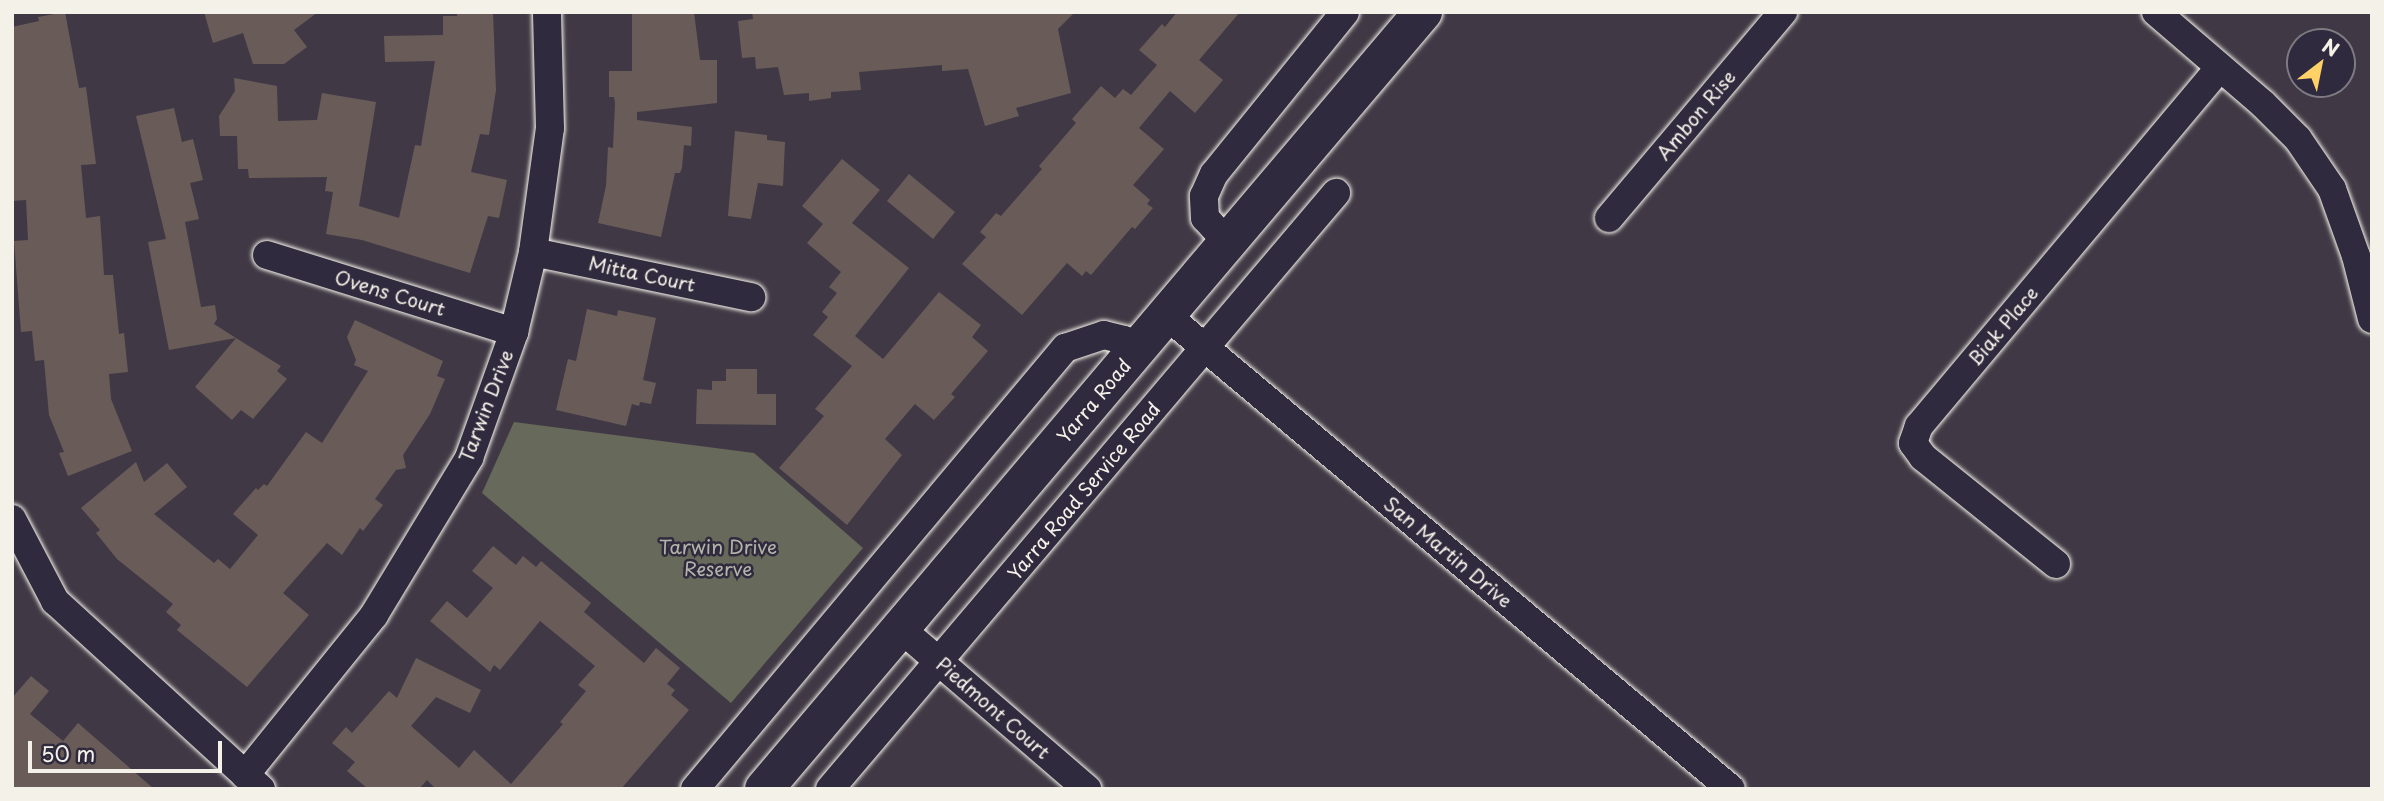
<!DOCTYPE html>
<html>
<head>
<meta charset="utf-8">
<style>
	body { margin:0 }
	#map { position:relative; width:2384px; height:801px; overflow:hidden; background:#403945; font-family:"Playpen Sans",sans-serif }
	div>[style] { position:absolute }
	.green>* { inset:0; background:#67695b }
	.building>* { inset:0; background:#695c58 }
	.roads { filter:drop-shadow(0 0 2px #f4f1e8) drop-shadow(0 0 2px #f4f1e8) }
	.street>* { height:28px; margin:-14px; padding:0 14px; transform-origin:14px; border-radius:14px; background:#2f2a3d }
	.secondary>* { height:38px; margin:-19px; padding:0 19px; transform-origin:19px; border-radius:19px; background:#2f2a3d }
	span { translate:-50% -50%; white-space:nowrap; text-align:center; line-height:1.15; -webkit-text-stroke:5px #2f2a3d; paint-order:stroke }
	.street-label { font-size:19px; color:#f4f1e8 }
	.park-label { font-size:19px; color:#b5b4a9 }
	.frame { position:absolute; inset:0; border:14px solid #f4f1e8; pointer-events:none }
	.north { position:absolute; left:2286px; top:28px; width:70px; height:70px; box-sizing:border-box; background:#2f2a3d; border:2px solid #7e7a81; border-radius:50%; rotate:32deg; font-size:19px; font-weight:700; line-height:28px; text-align:center; color:#f4f1e8 }
	.north::after { content:''; display:block; margin:auto; width:24px; height:32px; background:#ffd166; clip-path:polygon(50% 0,100% 100%,50% 72%,0 100%) }
	.scale { position:absolute; left:28px; top:741px; width:194px; height:32px; box-sizing:border-box; border:4px solid #f4f1e8; border-top:0; padding-left:9px; font-size:21px; line-height:24px; white-space:nowrap; color:#f4f1e8; -webkit-text-stroke:5px #2f2a3d; paint-order:stroke }
</style>
</head>
<body>
<div id="map">
	<div class="green">
		<div style="clip-path:polygon(514px 422px,754px 453px,863px 548px,731px 703px,482px 493px)"></div>
	</div>
	<div class="building">
		<div style="clip-path:polygon(65px 12px,79px 88px,86px 87px,96px 164px,81px 165px,86px 218px,100px 216px,104px 275px,113px 275px,119px 334px,124px 333px,128px 372px,109px 374px,111px 399px,132px 451px,68px 476px,59px 453px,64px 452px,49px 415px,44px 360px,35px 361px,32px 331px,21px 332px,14px 241px,28px 240px,26px 200px,12px 201px,12px 27px,39px 21px,38px 17px)"></div>
		<div style="clip-path:polygon(204px 12px,318px 12px,294px 30px,307px 47px,284px 64px,253px 64px,243px 33px,213px 43px)"></div>
		<div style="clip-path:polygon(457px 12px,493px 12px,496px 90px,489px 135px,480px 134px,471px 172px,507px 180px,499px 218px,488px 216px,470px 273px,362px 240px,326px 234px,333px 192px,325px 191px,327px 177px,249px 178px,248px 169px,238px 169px,237px 136px,220px 136px,219px 116px,235px 91px,234px 78px,277px 86px,278px 121px,317px 120px,322px 93px,376px 102px,359px 206px,399px 218px,415px 145px,421px 146px,435px 61px,385px 62px,384px 36px,443px 35px,443px 16px,457px 16px)"></div>
		<div style="clip-path:polygon(632px 12px,694px 12px,700px 60px,717px 60px,717px 103px,637px 112px,637px 120px,692px 127px,691px 146px,684px 145px,682px 168px,680px 173px,675px 173px,661px 237px,598px 223px,606px 186px,608px 147px,613px 148px,615px 103px,614px 97px,609px 97px,609px 71px,632px 71px)"></div>
		<div style="clip-path:polygon(752px 12px,1075px 12px,1058px 29px,1071px 93px,1016px 108px,1019px 116px,985px 126px,968px 69px,942px 71px,942px 65px,859px 72px,861px 90px,831px 92px,831px 98px,809px 101px,809px 93px,784px 95px,778px 67px,756px 69px,755px 57px,742px 58px,738px 21px,753px 19px)"></div>
		<div style="clip-path:polygon(1177px 12px,1240px 12px,1199px 60px,1223px 80px,1195px 113px,1170px 91px,1139px 128px,1164px 149px,1133px 185px,1150px 200px,1147px 204px,1153px 208px,1135px 229px,1132px 227px,1091px 275px,1086px 271px,1082px 276px,1067px 263px,1022px 315px,962px 264px,986px 237px,980px 232px,996px 213px,1001px 216px,1042px 169px,1039px 166px,1076px 123px,1072px 119px,1101px 86px,1115px 98px,1123px 89px,1131px 95px,1157px 65px,1139px 50px,1162px 24px,1165px 27px)"></div>
		<div style="clip-path:polygon(174px 108px,182px 142px,193px 139px,203px 180px,190px 183px,199px 219px,185px 222px,201px 307px,215px 305px,217px 319px,214px 324px,236px 338px,169px 350px,148px 242px,166px 239px,136px 116px)"></div>
		<div style="clip-path:polygon(735px 131px,767px 135px,767px 140px,785px 142px,783px 186px,758px 183px,751px 219px,728px 216px)"></div>
		<div style="clip-path:polygon(842px 159px,880px 190px,852px 223px,909px 268px,855px 336px,883px 359px,939px 292px,981px 325px,972px 337px,988px 351px,951px 394px,955px 397px,934px 420px,915px 404px,885px 439px,902px 455px,847px 525px,779px 468px,824px 416px,815px 409px,852px 366px,813px 335px,828px 317px,822px 312px,837px 293px,829px 287px,841px 272px,807px 243px,823px 224px,802px 206px)"></div>
		<div style="clip-path:polygon(909px 174px,955px 212px,933px 239px,887px 201px)"></div>
		<div style="clip-path:polygon(587px 309px,617px 316px,618px 310px,656px 318px,643px 380px,656px 383px,651px 404px,640px 402px,639px 406px,632px 404px,626px 426px,556px 410px,568px 359px,576px 361px)"></div>
		<div style="clip-path:polygon(355px 320px,443px 361px,437px 376px,445px 379px,430px 414px,403px 455px,406px 468px,396px 470px,375px 499px,383px 505px,363px 531px,360px 528px,342px 555px,327px 543px,283px 593px,309px 615px,247px 687px,177px 630px,181px 625px,166px 612px,173px 604px,117px 559px,96px 533px,100px 530px,81px 508px,136px 462px,144px 482px,167px 463px,187px 487px,154px 514px,214px 563px,218px 559px,230px 569px,258px 535px,233px 514px,256px 488px,258px 490px,264px 484px,267px 486px,306px 432px,322px 443px,368px 371px,354px 365px,356px 360px,347px 337px)"></div>
		<div style="clip-path:polygon(236px 338px,281px 366px,277px 371px,287px 379px,253px 419px,241px 410px,232px 420px,195px 387px)"></div>
		<div style="clip-path:polygon(726px 369px,757px 369px,757px 394px,776px 394px,776px 425px,696px 424px,697px 389px,712px 390px,712px 381px,726px 381px)"></div>
		<div style="clip-path:polygon(493px 546px,516px 565px,523px 556px,536px 567px,541px 561px,591px 603px,584px 612px,644px 663px,656px 648px,680px 668px,667px 684px,675px 690px,671px 695px,689px 710px,621px 789px,436px 789px,427px 780px,419px 789px,368px 789px,347px 771px,355px 762px,332px 743px,346px 727px,352px 733px,389px 691px,397px 698px,416px 658px,481px 690px,470px 713px,436px 697px,411px 726px,459px 768px,474px 750px,511px 784px,563px 724px,560px 722px,586px 691px,578px 685px,595px 666px,540px 621px,500px 670px,494px 665px,490px 672px,430px 621px,447px 601px,467px 618px,493px 588px,472px 571px)"></div>
		<div style="clip-path:polygon(31px 676px,49px 691px,30px 714px,63px 741px,78px 723px,154px 789px,12px 789px,12px 698px)"></div>
	</div>
	<div class="roads">
		<div class="street">
			<div style="left:2156px;top:12px;width:141px;rotate:40.7deg"></div>
			<div style="left:2263px;top:104px;width:49px;rotate:45deg"></div>
			<div style="left:2298px;top:139px;width:60px;rotate:55.8deg"></div>
			<div style="left:2332px;top:189px;width:71px;rotate:70.3deg"></div>
			<div style="left:2356px;top:256px;width:65px;rotate:75.7deg"></div>
			<div style="left:1609px;top:218px;width:270px;rotate:-49.8deg"></div>
			<div style="left:1226px;top:241px;width:31px;rotate:-132deg"></div>
			<div style="left:1205px;top:218px;width:22px;rotate:-93deg"></div>
			<div style="left:1204px;top:196px;width:24px;rotate:-66deg"></div>
			<div style="left:1214px;top:174px;width:208px;rotate:-51deg"></div>
			<div style="left:533px;top:252px;width:223px;rotate:11.7deg"></div>
			<div style="left:267px;top:255px;width:259px;rotate:17.3deg"></div>
			<div style="left:1166px;top:315px;width:737px;rotate:39.99deg"></div>
			<div style="left:12px;top:519px;width:93px;rotate:62.3deg"></div>
			<div style="left:55px;top:601px;width:279px;rotate:42.4deg"></div>
			<div style="left:2056px;top:564px;width:171px;rotate:-141.2deg"></div>
			<div style="left:1923px;top:457px;width:17px;rotate:-126deg"></div>
			<div style="left:1913px;top:443px;width:18px;rotate:-71deg"></div>
			<div style="left:1919px;top:426px;width:468px;rotate:-50deg"></div>
			<div style="left:900px;top:628px;width:247px;rotate:40.7deg"></div>
			<div style="left:245px;top:775px;width:206px;rotate:-51.1deg"></div>
			<div style="left:374px;top:615px;width:184px;rotate:-58.8deg"></div>
			<div style="left:469px;top:458px;width:134px;rotate:-70.3deg"></div>
			<div style="left:514px;top:332px;width:82px;rotate:-76.6deg"></div>
			<div style="left:533px;top:252px;width:125px;rotate:-82.2deg"></div>
			<div style="left:550px;top:128px;width:116px;rotate:-91.5deg"></div>
			<div style="left:695px;top:789px;width:576px;rotate:-50deg"></div>
			<div style="left:1065px;top:348px;width:41px;rotate:-18.4deg"></div>
			<div style="left:1104px;top:335px;width:21px;rotate:14deg"></div>
			<div style="left:1124px;top:340px;width:17px;rotate:28deg"></div>
			<div style="left:830px;top:789px;width:782px;rotate:-49.67deg"></div>
		</div>
		<div class="secondary">
			<div style="left:764px;top:789px;width:1019px;rotate:-49.7deg"></div>
		</div>
	</div>
	<div class="street-label">
		<span style="left:1696px;top:115px;rotate:-50deg">Ambon Rise</span>
		<span style="left:642px;top:274px;rotate:12deg">Mitta Court</span>
		<span style="left:390px;top:293px;rotate:17deg">Ovens Court</span>
		<span style="left:2003px;top:326px;rotate:-50deg">Biak Place</span>
		<span style="left:1094px;top:401px;rotate:-50deg">Yarra Road</span>
		<span style="left:486px;top:406px;rotate:-69deg">Tarwin Drive</span>
		<span style="left:1084px;top:491px;rotate:-50deg">Yarra Road Service Road</span>
		<span style="left:1448px;top:552px;rotate:40deg">San Martin Drive</span>
		<span style="left:993px;top:708px;rotate:41deg">Piedmont Court</span>
	</div>
	<div class="park-label">
		<span style="left:718px;top:558px">Tarwin Drive<br>Reserve</span>
	</div>
	<div class="frame"></div>
	<div class="north">N</div>
	<div class="scale">50 m</div>
</div>
</body>
</html>
